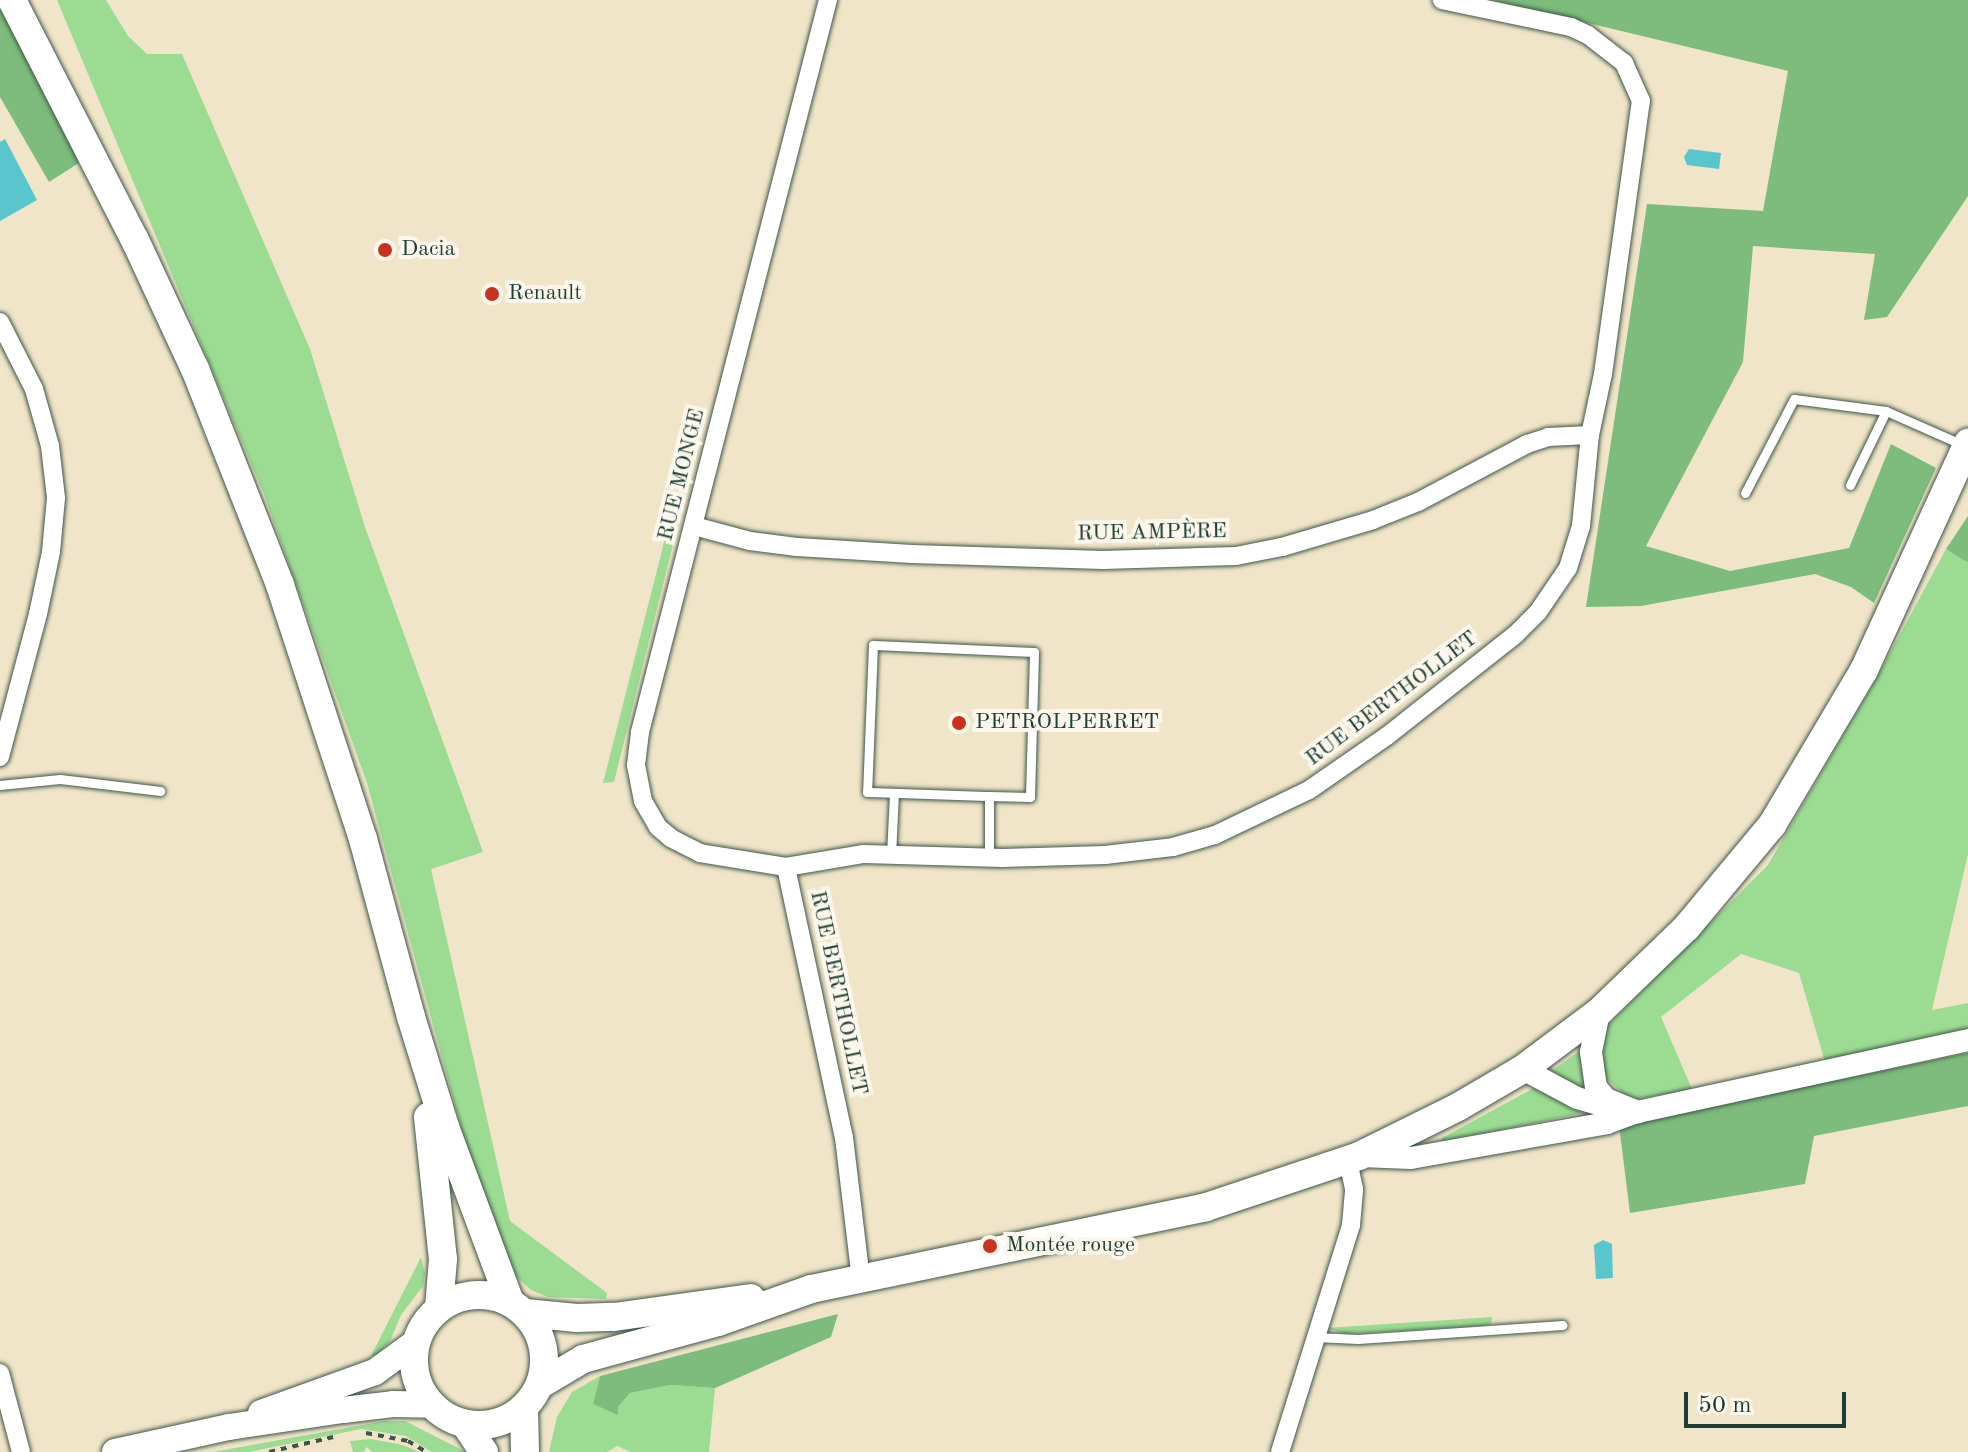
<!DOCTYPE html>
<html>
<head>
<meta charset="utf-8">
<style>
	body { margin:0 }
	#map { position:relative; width:1968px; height:1452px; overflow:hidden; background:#f0e5c8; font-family:"Old Standard TT",serif }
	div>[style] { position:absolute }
	.green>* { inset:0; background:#9cdc92 }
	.forest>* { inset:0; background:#7dbc7c }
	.water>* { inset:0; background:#59c6cd }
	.path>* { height:4px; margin-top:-2px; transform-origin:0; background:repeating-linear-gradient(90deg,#3e564a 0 6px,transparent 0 12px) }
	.roads { filter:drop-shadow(0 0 2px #3e564a) drop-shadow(0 0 2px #3e564a) }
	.service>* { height:9px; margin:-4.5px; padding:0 4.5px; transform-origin:4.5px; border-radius:4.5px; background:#fff }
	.minor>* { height:18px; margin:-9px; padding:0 9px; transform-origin:9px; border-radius:9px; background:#fff }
	.tertiary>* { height:22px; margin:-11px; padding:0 11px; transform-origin:11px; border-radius:11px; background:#fff }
	.secondary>* { height:26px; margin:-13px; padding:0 13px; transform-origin:13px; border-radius:13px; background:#fff }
	.primary>* { height:28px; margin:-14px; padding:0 14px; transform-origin:14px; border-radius:14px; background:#fff }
	.primary>.ring { margin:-14px; padding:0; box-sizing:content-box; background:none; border:28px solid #fff; border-radius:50% }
	.dots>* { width:22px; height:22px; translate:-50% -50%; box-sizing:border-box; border:4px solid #fbf7ec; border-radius:50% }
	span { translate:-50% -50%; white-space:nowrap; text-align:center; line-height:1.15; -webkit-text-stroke:8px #fbf7ec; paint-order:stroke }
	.poi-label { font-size:22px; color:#1f3d34 }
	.left { translate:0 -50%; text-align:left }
	.street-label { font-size:22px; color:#1f3d34 }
	.scale { position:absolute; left:1684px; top:1392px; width:162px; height:36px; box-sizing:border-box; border:4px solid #1f3d34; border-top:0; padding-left:10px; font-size:24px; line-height:28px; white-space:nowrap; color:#1f3d34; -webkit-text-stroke:6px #fbf7ec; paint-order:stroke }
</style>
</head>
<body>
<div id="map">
	<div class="green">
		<div style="clip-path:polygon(57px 0,106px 0,128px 36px,147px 54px,182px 54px,310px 349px,365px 527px,483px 852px,431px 869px,510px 1221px,607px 1293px,606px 1299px,548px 1297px,531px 1290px,512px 1273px,481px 1200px,367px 783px,264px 494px)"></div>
		<div style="clip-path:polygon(672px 511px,678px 524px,614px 782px,603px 783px)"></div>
		<div style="clip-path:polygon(1946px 549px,1968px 561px,1968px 854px,1932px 1010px,1968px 1003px,1968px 1030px,1825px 1062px,1799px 973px,1741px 954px,1661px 1017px,1692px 1089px,1631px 1100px,1607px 1079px,1602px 1066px,1599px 1057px,1606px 1027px,1768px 865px,1876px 679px)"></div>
		<div style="clip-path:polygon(1582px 1049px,1591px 1095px,1549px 1073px)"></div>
		<div style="clip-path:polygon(1534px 1088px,1582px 1107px,1582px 1113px,1442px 1142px,1442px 1138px)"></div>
		<div style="clip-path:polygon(421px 1257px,425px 1273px,423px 1286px,401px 1315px,390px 1341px,377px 1354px,371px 1356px)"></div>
		<div style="clip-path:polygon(1492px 1317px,1491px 1324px,1482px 1326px,1345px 1334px,1326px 1328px)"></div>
		<div style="clip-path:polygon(600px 1376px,593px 1404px,618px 1414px,618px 1407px,630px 1393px,670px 1385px,715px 1388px,709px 1452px,631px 1452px,617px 1446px,607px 1452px,549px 1452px,557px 1417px,572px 1392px)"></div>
		<div style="clip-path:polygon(385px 1421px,405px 1421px,466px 1452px,432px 1452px,406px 1436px,361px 1429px,249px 1452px,213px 1452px)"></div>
		<div style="clip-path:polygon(371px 1439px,403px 1445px,419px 1452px,372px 1452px,367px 1447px,363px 1452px,353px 1452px,350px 1441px)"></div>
	</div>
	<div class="forest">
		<div style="clip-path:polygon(1492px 0,1968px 0,1968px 196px,1887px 317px,1864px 320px,1875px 254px,1753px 246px,1743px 362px,1646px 546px,1730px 571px,1849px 548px,1891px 444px,1936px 468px,1874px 603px,1851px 587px,1815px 574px,1641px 606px,1586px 607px,1647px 204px,1763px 211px,1788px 71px)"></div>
		<div style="clip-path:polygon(0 9px,82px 161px,49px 182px,0 97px)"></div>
		<div style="clip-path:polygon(1968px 516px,1968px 561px,1967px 562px,1946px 549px)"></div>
		<div style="clip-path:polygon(1968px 1053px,1968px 1106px,1814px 1136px,1805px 1184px,1630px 1213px,1619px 1125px)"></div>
		<div style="clip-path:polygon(838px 1314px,831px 1337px,715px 1388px,670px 1385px,630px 1393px,618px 1407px,618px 1415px,593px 1404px,600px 1376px)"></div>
	</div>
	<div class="water">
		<div style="clip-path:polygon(5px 139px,37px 200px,0 221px,0 142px)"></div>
		<div style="clip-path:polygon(1689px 149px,1721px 153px,1719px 169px,1687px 165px,1684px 157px)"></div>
		<div style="clip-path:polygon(1603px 1240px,1612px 1244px,1613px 1278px,1596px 1279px,1594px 1245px)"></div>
	</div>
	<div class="path">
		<div style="left:366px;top:1433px;width:43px;rotate:10.8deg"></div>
		<div style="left:408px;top:1441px;width:21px;rotate:31deg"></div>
		<div style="left:269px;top:1452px;width:66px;rotate:-13.2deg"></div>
	</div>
	<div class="roads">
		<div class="service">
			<div style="left:1850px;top:485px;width:82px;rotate:-64.1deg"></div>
			<div style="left:1745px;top:493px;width:106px;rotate:-62.5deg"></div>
			<div style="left:1794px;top:399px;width:93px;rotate:7.4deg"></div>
			<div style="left:1886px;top:411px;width:84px;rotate:23.8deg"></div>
			<div style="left:0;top:785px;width:60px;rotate:-5.7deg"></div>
			<div style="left:60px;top:779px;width:101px;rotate:6.8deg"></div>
			<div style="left:891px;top:855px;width:62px;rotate:-87.2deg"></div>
			<div style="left:989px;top:857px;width:61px;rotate:-90deg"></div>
			<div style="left:989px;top:796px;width:41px;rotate:1.4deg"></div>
			<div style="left:1030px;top:797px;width:145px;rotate:-88.4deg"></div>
			<div style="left:1034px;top:652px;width:161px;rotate:-177.5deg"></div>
			<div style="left:873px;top:645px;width:147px;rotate:92.3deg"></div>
			<div style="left:867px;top:792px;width:122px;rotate:1.9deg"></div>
			<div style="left:1315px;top:1337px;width:43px;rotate:2.7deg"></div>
			<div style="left:1358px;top:1339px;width:205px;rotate:-3.9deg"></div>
		</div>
		<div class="minor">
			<div style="left:0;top:322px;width:75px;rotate:63.1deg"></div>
			<div style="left:34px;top:389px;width:59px;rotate:74.3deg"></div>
			<div style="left:50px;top:446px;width:52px;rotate:83.4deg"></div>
			<div style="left:56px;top:498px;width:54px;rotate:95.3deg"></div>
			<div style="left:51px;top:552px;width:63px;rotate:101.8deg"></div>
			<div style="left:38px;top:614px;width:148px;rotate:104.9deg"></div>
			<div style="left:694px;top:526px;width:58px;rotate:15deg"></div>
			<div style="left:750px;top:541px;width:47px;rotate:7.3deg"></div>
			<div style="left:797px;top:547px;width:115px;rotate:3.5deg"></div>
			<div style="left:912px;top:554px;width:191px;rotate:1.8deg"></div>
			<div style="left:1103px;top:560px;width:133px;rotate:-1.7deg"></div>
			<div style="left:1236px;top:556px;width:47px;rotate:-11.1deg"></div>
			<div style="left:1282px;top:547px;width:95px;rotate:-16.5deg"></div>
			<div style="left:1373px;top:520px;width:48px;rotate:-21.8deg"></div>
			<div style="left:1418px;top:502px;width:123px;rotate:-28deg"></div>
			<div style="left:1527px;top:444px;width:22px;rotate:-18deg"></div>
			<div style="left:1548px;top:437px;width:42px;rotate:-2.7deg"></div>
			<div style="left:786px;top:867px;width:87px;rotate:-170.8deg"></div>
			<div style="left:700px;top:853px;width:33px;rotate:-153deg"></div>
			<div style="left:671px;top:838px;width:17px;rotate:-140deg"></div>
			<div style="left:658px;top:827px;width:30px;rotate:-120deg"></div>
			<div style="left:643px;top:801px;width:37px;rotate:-101deg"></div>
			<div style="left:636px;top:765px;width:33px;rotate:-83deg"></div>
			<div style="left:640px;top:732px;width:756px;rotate:-75.6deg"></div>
			<div style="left:861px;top:1280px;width:143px;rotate:-96.8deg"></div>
			<div style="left:844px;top:1138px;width:277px;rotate:-102.1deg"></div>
			<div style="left:786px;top:867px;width:79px;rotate:-9.5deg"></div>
			<div style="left:864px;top:854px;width:138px;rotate:1.7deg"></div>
			<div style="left:1002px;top:858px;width:103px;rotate:-1.7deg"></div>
			<div style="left:1105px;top:855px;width:68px;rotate:-6.7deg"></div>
			<div style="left:1173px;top:847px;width:44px;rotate:-15.9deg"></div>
			<div style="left:1215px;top:835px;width:104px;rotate:-25.6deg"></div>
			<div style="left:1309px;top:790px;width:95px;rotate:-34.7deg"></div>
			<div style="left:1387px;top:736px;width:164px;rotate:-38.3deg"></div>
			<div style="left:1516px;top:634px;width:31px;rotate:-45deg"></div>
			<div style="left:1538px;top:612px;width:53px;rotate:-55.7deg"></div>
			<div style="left:1568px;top:568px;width:44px;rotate:-72.8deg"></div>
			<div style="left:1581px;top:526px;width:91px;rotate:-84.4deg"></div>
			<div style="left:1590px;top:435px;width:62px;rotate:-78deg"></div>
			<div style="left:1603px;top:374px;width:276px;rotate:-82.1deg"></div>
			<div style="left:1641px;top:101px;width:42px;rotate:-114.1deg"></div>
			<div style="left:1624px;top:63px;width:46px;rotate:-142.1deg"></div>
			<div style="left:1588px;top:35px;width:19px;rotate:-155deg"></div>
			<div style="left:1571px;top:27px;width:132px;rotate:-168.2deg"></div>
			<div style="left:0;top:1373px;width:82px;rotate:75.1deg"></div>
			<div style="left:1280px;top:1452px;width:238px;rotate:-72.6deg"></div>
			<div style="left:1351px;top:1225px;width:36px;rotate:-85deg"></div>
			<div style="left:1354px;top:1189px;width:30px;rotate:-102deg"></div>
		</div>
		<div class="tertiary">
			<div style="left:1599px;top:1012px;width:41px;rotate:101.3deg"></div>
			<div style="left:1591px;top:1052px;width:35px;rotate:82deg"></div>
			<div style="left:1596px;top:1087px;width:16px;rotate:50deg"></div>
			<div style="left:1606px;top:1099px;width:35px;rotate:22deg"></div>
			<div style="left:1523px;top:1069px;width:61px;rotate:28.2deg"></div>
			<div style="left:1577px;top:1098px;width:37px;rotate:16deg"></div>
			<div style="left:1360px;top:1156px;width:51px;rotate:2.2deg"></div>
			<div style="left:1411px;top:1158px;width:199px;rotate:-10.1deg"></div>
			<div style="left:1607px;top:1123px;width:33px;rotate:-20deg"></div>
			<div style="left:1638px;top:1112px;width:338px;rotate:-12.3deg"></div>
		</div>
		<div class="secondary">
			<div style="left:261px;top:1413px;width:121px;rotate:-19.8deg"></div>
			<div style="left:375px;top:1372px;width:51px;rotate:-36.2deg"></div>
			<div style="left:115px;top:1452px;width:117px;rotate:-12.4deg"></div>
			<div style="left:229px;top:1427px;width:115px;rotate:-8.5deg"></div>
			<div style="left:343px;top:1410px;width:50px;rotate:-6.8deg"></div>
			<div style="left:393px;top:1404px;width:39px;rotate:1deg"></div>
		</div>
		<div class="primary">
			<div style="left:12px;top:0;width:270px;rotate:62.9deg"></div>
			<div style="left:135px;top:240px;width:142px;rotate:65.1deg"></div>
			<div style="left:195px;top:369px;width:232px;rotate:68.5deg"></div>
			<div style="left:280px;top:585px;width:267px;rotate:71.9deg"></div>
			<div style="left:363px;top:839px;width:184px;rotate:74.9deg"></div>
			<div style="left:411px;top:1017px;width:115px;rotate:72.8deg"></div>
			<div style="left:445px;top:1127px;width:187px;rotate:69.6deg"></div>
			<div style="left:428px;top:1117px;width:143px;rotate:84deg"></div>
			<div style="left:443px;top:1259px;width:49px;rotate:94.7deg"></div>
			<div class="ring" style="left:414px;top:1295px;width:102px;height:102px"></div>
			<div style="left:525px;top:1313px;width:52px;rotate:5.5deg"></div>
			<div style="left:577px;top:1318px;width:37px;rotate:-2deg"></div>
			<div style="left:614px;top:1317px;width:138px;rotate:-7.9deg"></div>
			<div style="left:541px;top:1384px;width:49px;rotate:-30.8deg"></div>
			<div style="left:583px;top:1359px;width:140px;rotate:-15.3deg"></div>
			<div style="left:718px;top:1322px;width:99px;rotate:-19.5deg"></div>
			<div style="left:811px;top:1289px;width:403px;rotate:-11.7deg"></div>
			<div style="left:1206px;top:1207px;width:161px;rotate:-18.4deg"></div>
			<div style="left:1359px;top:1156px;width:110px;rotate:-26.3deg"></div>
			<div style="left:1458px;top:1107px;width:75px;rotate:-30.3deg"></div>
			<div style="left:1523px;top:1069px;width:95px;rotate:-36.9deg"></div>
			<div style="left:1599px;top:1012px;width:122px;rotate:-44deg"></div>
			<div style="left:1687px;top:927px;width:133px;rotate:-50.2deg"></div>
			<div style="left:1772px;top:825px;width:180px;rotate:-59.3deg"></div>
			<div style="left:1864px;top:670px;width:250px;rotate:-65.4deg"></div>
			<div style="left:524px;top:1408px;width:44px;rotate:88.7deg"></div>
			<div style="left:465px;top:1424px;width:34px;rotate:56deg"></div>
		</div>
	</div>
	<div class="dots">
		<div style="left:385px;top:250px;background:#c8321e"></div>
		<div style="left:492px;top:294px;background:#c8321e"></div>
		<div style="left:959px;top:723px;background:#c8321e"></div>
		<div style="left:990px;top:1246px;background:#c8321e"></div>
	</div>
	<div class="poi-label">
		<span class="left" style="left:401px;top:250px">Dacia</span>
		<span class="left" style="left:508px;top:294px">Renault</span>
		<span class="left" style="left:975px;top:723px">PETROLPERRET</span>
		<span class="left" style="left:1006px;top:1246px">Montée rouge</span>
	</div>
	<div class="street-label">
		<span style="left:682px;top:475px;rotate:-76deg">RUE MONGE</span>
		<span style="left:1152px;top:533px;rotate:-1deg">RUE AMPÈRE</span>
		<span style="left:1392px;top:699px;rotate:-37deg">RUE BERTHOLLET</span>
		<span style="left:838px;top:993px;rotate:78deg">RUE BERTHOLLET</span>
	</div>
	<div class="scale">50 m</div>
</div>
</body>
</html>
